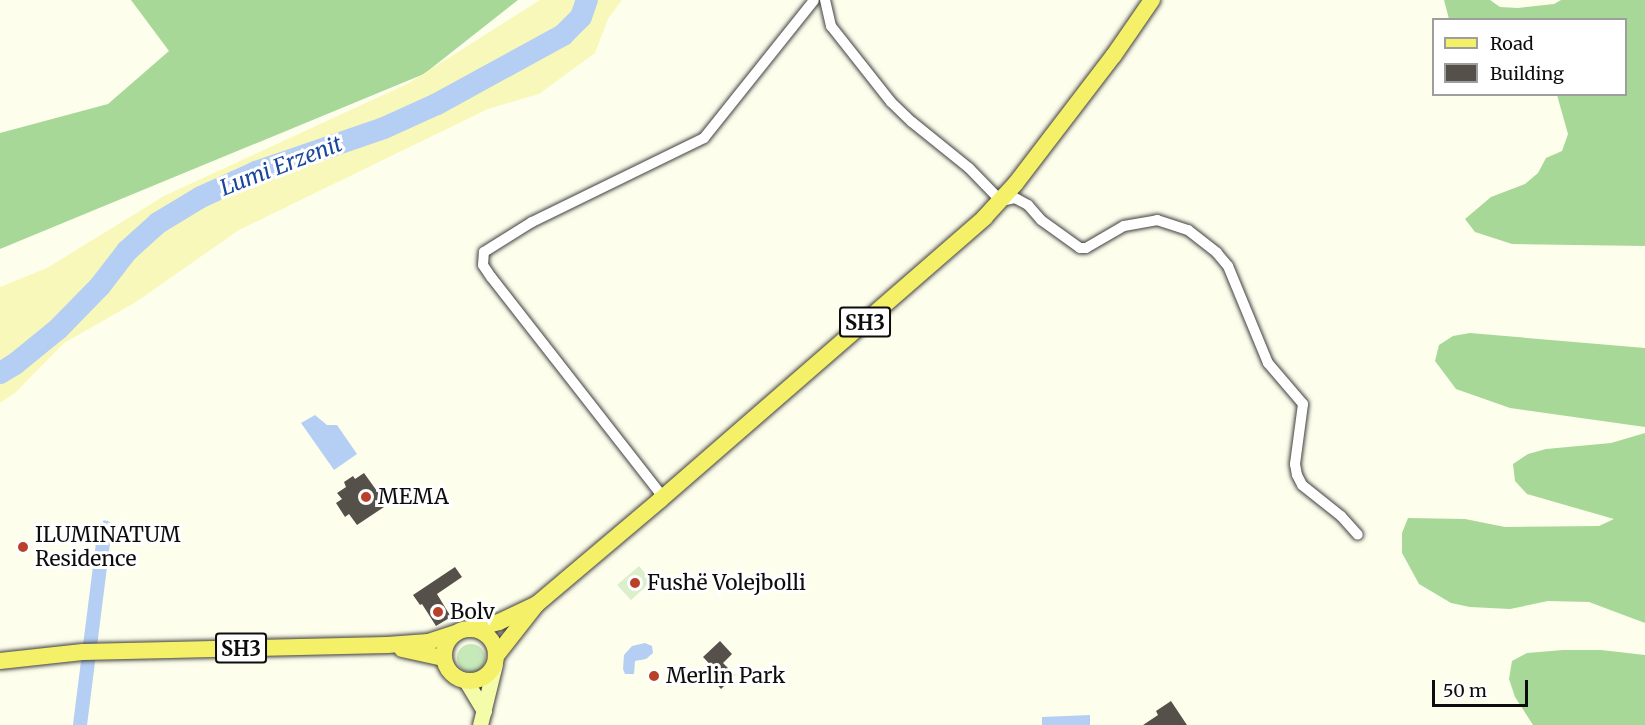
<!DOCTYPE html>
<html>
<head>
<meta charset="utf-8">
<style>
	body { margin:0 }
	#map { position:relative; width:1645px; height:725px; overflow:hidden; background:#fefeed; font-family:Merriweather,serif }
	div>[style] { position:absolute }
	.green>* { inset:0; background:#c7e8b8 }
	.round { border-radius:50% }
	.forest>* { inset:0; background:#a7d898 }
	.sand>* { inset:0; background:#f9f8bb }
	.pitch>* { inset:0; background:#daefca }
	.water>* { inset:0; background:#b4cef4 }
	.canal>* { height:14px; margin:-7px; padding:0 7px; transform-origin:7px; border-radius:7px; background:#b4cef4 }
	.river>* { height:22px; margin:-11px; padding:0 11px; transform-origin:11px; border-radius:11px; background:#b4cef4 }
	.building>* { inset:0; background:#55514a }
	.roads { filter:drop-shadow(0 0 2px #404040) drop-shadow(0 0 2px #404040) }
	.minor>* { height:10px; margin:-5px; padding:0 5px; transform-origin:5px; border-radius:5px; background:#fff }
	.secondary>* { height:15px; margin:-7.5px; padding:0 7.5px; transform-origin:7.5px; border-radius:7.5px; background:#f4fcaa }
	.primary>* { height:16px; margin:-8px; padding:0 8px; transform-origin:8px; border-radius:8px; background:#f4f068 }
	.primary>.ring { margin:-8px; padding:0; box-sizing:content-box; background:none; border:16px solid #f4f068; border-radius:50% }
	.dots>* { width:16px; height:16px; translate:-50% -50%; box-sizing:border-box; border:3px solid #fff; border-radius:50% }
	span { translate:-50% -50%; white-space:nowrap; text-align:center; line-height:1.15; -webkit-text-stroke:6px #fff; paint-order:stroke }
	.shield-label span { padding:2px 4px; background:#fff; border:2px solid; border-radius:4px; -webkit-text-stroke-width:0 }
	.shield-label { font-size:20px; color:#0d0d0d; font-weight:700 }
	.poi-label { font-size:21px; color:#0d0d0d }
	.left { translate:0 -50%; text-align:left }
	.water-label { font-size:22px; color:#1a479b; font-style:italic }
	.legend { position:absolute; left:1432px; top:18px; width:195px; height:78px; box-sizing:border-box; background:#fff; border:2px solid #9e9e9e; margin:0; padding:8px 10px; list-style:none; font-size:18px; color:#0d0d0d }
	.legend li { display:flex; align-items:center; gap:12px; height:30px }
	.legend b { width:30px; border:2px solid #9e9e9e }
	.scale { position:absolute; left:1432px; top:680px; width:96px; height:27px; box-sizing:border-box; border:3px solid #0d0d0d; border-top:0; padding-left:8px; font-size:18px; line-height:21px; white-space:nowrap; color:#0d0d0d; -webkit-text-stroke:4px #fff; paint-order:stroke }
</style>
</head>
<body>
<div id="map">
	<div class="green">
		<div class="round" style="left:457px;top:644px;width:28px;height:28px"></div>
	</div>
	<div class="forest">
		<div style="clip-path:polygon(131px 0,518px 0,424px 74px,0 249px,0 133px,108px 104px,169px 51px)"></div>
		<div style="clip-path:polygon(1444px 0,1490px 0,1500px 7px,1518px 8px,1554px 4px,1561px 0,1645px 0,1645px 246px,1512px 244px,1475px 232px,1465px 219px,1491px 197px,1525px 184px,1538px 173px,1546px 158px,1562px 151px,1568px 134px,1557px 95px,1626px 94px,1626px 20px,1449px 19px)"></div>
		<div style="clip-path:polygon(1470px 333px,1645px 348px,1645px 427px,1510px 408px,1456px 389px,1435px 361px,1439px 345px,1453px 336px)"></div>
		<div style="clip-path:polygon(1645px 433px,1645px 623px,1589px 602px,1548px 601px,1510px 609px,1470px 607px,1451px 603px,1419px 584px,1402px 553px,1402px 533px,1408px 518px,1465px 519px,1505px 527px,1599px 526px,1614px 519px,1527px 494px,1515px 481px,1513px 464px,1528px 454px,1546px 449px,1611px 443px)"></div>
		<div style="clip-path:polygon(1563px 650px,1601px 650px,1645px 655px,1645px 725px,1533px 725px,1515px 697px,1509px 679px,1512px 661px,1527px 653px)"></div>
	</div>
	<div class="sand">
		<div style="clip-path:polygon(540px 0,622px 0,608px 19px,595px 53px,539px 94px,488px 109px,239px 230px,136px 302px,64px 343px,15px 393px,0 403px,0 287px,47px 268px,164px 196px,409px 83px)"></div>
	</div>
	<div class="pitch">
		<div style="clip-path:polygon(639px 566px,652px 581px,631px 600px,617px 585px)"></div>
	</div>
	<div class="water">
		<div style="clip-path:polygon(315px 415px,327px 425px,337px 425px,357px 454px,334px 470px,301px 423px)"></div>
		<div style="clip-path:polygon(645px 643px,652px 646px,653px 653px,646px 659px,635px 661px,634px 674px,625px 674px,623px 669px,624px 655px,632px 646px)"></div>
		<div style="clip-path:polygon(1090px 715px,1090px 725px,1042px 725px,1042px 717px)"></div>
	</div>
	<div class="canal">
		<div style="left:80px;top:725px;width:199px;rotate:-82.8deg"></div>
	</div>
	<div class="river">
		<div style="left:0;top:373px;width:17px;rotate:-31deg"></div>
		<div style="left:15px;top:364px;width:55px;rotate:-39.1deg"></div>
		<div style="left:58px;top:329px;width:60px;rotate:-45.7deg"></div>
		<div style="left:100px;top:286px;width:44px;rotate:-52.4deg"></div>
		<div style="left:127px;top:251px;width:42px;rotate:-42.1deg"></div>
		<div style="left:158px;top:223px;width:50px;rotate:-31.2deg"></div>
		<div style="left:201px;top:197px;width:60px;rotate:-24.4deg"></div>
		<div style="left:256px;top:172px;width:135px;rotate:-19deg"></div>
		<div style="left:384px;top:128px;width:58px;rotate:-24.4deg"></div>
		<div style="left:437px;top:104px;width:144px;rotate:-28.7deg"></div>
		<div style="left:563px;top:35px;width:25px;rotate:-45deg"></div>
		<div style="left:581px;top:17px;width:18px;rotate:-71deg"></div>
	</div>
	<div class="building">
		<div style="clip-path:polygon(364px 473px,387px 505px,357px 525px,349px 514px,345px 517px,336px 503px,342px 499px,337px 493px,346px 487px,344px 482px,353px 476px,355px 479px)"></div>
		<div style="clip-path:polygon(455px 567px,462px 577px,437px 594px,451px 617px,436px 626px,422px 604px,420px 605px,413px 595px)"></div>
		<div style="clip-path:polygon(720px 641px,732px 654px,723px 663px,735px 675px,721px 689px,713px 680px,719px 674px,703px 657px)"></div>
		<div style="clip-path:polygon(1171px 701px,1187px 725px,1143px 725px,1158px 715px,1156px 711px)"></div>
	</div>
	<div class="roads">
		<div class="minor">
			<div style="left:825px;top:0;width:27px;rotate:77deg"></div>
			<div style="left:831px;top:26px;width:97px;rotate:51.7deg"></div>
			<div style="left:891px;top:102px;width:29px;rotate:44deg"></div>
			<div style="left:912px;top:122px;width:73px;rotate:38.9deg"></div>
			<div style="left:969px;top:168px;width:46px;rotate:45.9deg"></div>
			<div style="left:1001px;top:201px;width:14px;rotate:-12deg"></div>
			<div style="left:1015px;top:198px;width:15px;rotate:28deg"></div>
			<div style="left:1028px;top:205px;width:20px;rotate:49deg"></div>
			<div style="left:1041px;top:220px;width:48px;rotate:35.7deg"></div>
			<div style="left:1080px;top:248px;width:6px"></div>
			<div style="left:1086px;top:248px;width:44px;rotate:-30.1deg"></div>
			<div style="left:1124px;top:226px;width:34px;rotate:-10deg"></div>
			<div style="left:1157px;top:220px;width:33px;rotate:18deg"></div>
			<div style="left:1188px;top:230px;width:37px;rotate:38deg"></div>
			<div style="left:1217px;top:253px;width:17px;rotate:50deg"></div>
			<div style="left:1228px;top:266px;width:105px;rotate:67.6deg"></div>
			<div style="left:1268px;top:363px;width:54px;rotate:49.5deg"></div>
			<div style="left:1303px;top:404px;width:61px;rotate:97.6deg"></div>
			<div style="left:1295px;top:464px;width:11px;rotate:80deg"></div>
			<div style="left:1297px;top:475px;width:11px;rotate:63deg"></div>
			<div style="left:1302px;top:485px;width:50px;rotate:38.5deg"></div>
			<div style="left:1341px;top:516px;width:25px;rotate:48deg"></div>
			<div style="left:663px;top:497px;width:279px;rotate:-128deg"></div>
			<div style="left:491px;top:277px;width:14px;rotate:-124deg"></div>
			<div style="left:483px;top:265px;width:13px;rotate:-86deg"></div>
			<div style="left:484px;top:252px;width:57px;rotate:-32deg"></div>
			<div style="left:532px;top:222px;width:191px;rotate:-26deg"></div>
			<div style="left:704px;top:138px;width:176px;rotate:-51.4deg"></div>
		</div>
		<div class="secondary">
			<div style="left:466px;top:681px;width:35px;rotate:59deg"></div>
			<div style="left:480px;top:725px;width:63px;rotate:-76.2deg"></div>
		</div>
		<div class="primary">
			<div class="ring" style="left:444px;top:629px;width:36px;height:36px"></div>
			<div style="left:473px;top:629px;width:27px;rotate:-15deg"></div>
			<div style="left:499px;top:622px;width:42px;rotate:-25.3deg"></div>
			<div style="left:537px;top:604px;width:161px;rotate:-40.2deg"></div>
			<div style="left:660px;top:500px;width:430px;rotate:-41deg"></div>
			<div style="left:984px;top:218px;width:47px;rotate:-47.6deg"></div>
			<div style="left:1016px;top:183px;width:161px;rotate:-52.6deg"></div>
			<div style="left:1114px;top:55px;width:67px;rotate:-55.4deg"></div>
			<div style="left:402px;top:649px;width:42px;rotate:12.4deg"></div>
			<div style="left:496px;top:656px;width:65px;rotate:-51.9deg"></div>
			<div style="left:0;top:661px;width:83px;rotate:-6.2deg"></div>
			<div style="left:83px;top:652px;width:304px;rotate:-1.3deg"></div>
			<div style="left:387px;top:645px;width:41px;rotate:-4.2deg"></div>
			<div style="left:428px;top:642px;width:28px;rotate:-18deg"></div>
		</div>
	</div>
	<div class="dots">
		<div style="left:366px;top:497px;background:#b94129"></div>
		<div style="left:23px;top:547px;background:#b94129"></div>
		<div style="left:635px;top:583px;background:#b94129"></div>
		<div style="left:438px;top:612px;background:#b94129"></div>
		<div style="left:654px;top:676px;background:#b94129"></div>
	</div>
	<div class="shield-label">
		<span style="left:865px;top:322px">SH3</span>
		<span style="left:241px;top:648px">SH3</span>
	</div>
	<div class="poi-label">
		<span class="left" style="left:378px;top:497px">MEMA</span>
		<span class="left" style="left:35px;top:547px">ILUMINATUM<br>Residence</span>
		<span class="left" style="left:647px;top:583px">Fushë Volejbolli</span>
		<span class="left" style="left:450px;top:612px">Bolv</span>
		<span class="left" style="left:666px;top:676px">Merlin Park</span>
	</div>
	<div class="water-label">
		<span style="left:281px;top:166px;rotate:-21deg">Lumi Erzenit</span>
	</div>
	<ul class="legend">
	<li><b style="height:8px;background:#f4f068"></b>Road</li>
	<li><b style="height:16px;background:#55514a"></b>Building</li>
	</ul>
	<div class="scale">50 m</div>
</div>
</body>
</html>
